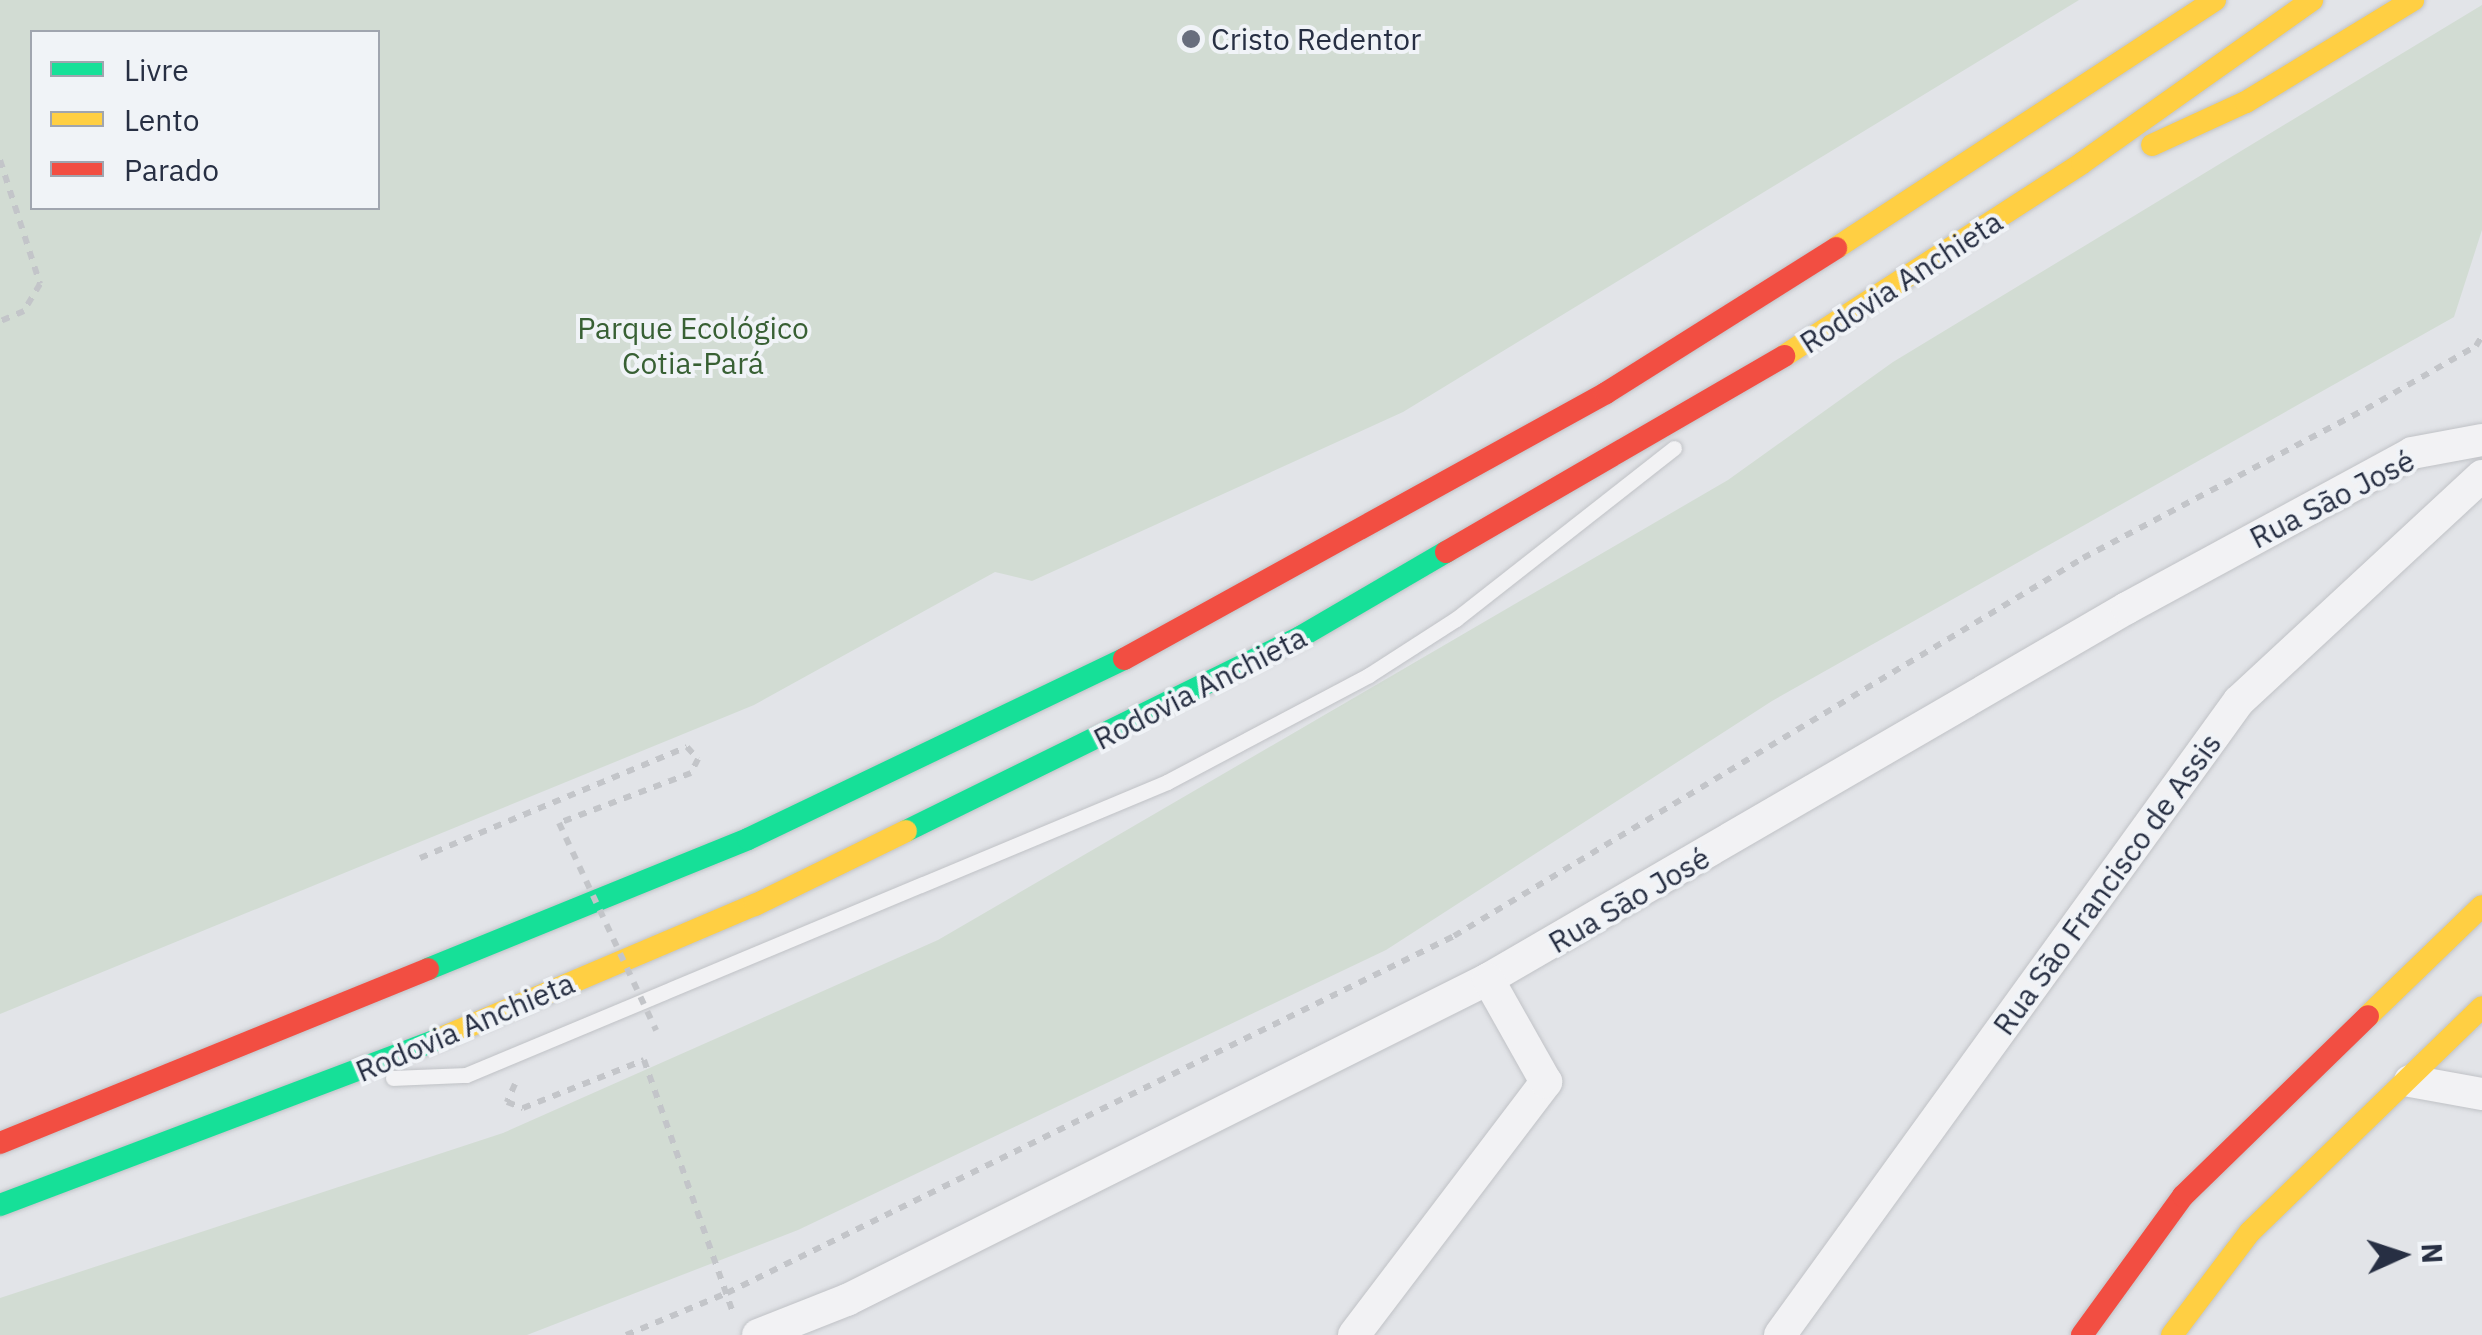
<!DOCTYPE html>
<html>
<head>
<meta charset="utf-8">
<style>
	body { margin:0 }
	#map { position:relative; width:2482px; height:1335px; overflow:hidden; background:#e2e4e8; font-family:"IBM Plex Sans",sans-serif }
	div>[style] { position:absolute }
	.green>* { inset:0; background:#d2dcd3 }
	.path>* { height:6px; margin-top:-3px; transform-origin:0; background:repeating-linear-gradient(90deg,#c3c5c9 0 8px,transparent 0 16px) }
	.roads { filter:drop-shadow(0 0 2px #c0c2c6) drop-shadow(0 0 2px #c0c2c6) }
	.lane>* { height:15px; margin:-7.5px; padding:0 7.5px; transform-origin:7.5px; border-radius:7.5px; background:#f2f2f4 }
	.street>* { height:32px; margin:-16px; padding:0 16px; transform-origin:16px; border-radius:16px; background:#f2f2f4 }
	.fast>* { height:22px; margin:-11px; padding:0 11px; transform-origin:11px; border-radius:11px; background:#16e098 }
	.slow>* { height:22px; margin:-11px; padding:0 11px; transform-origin:11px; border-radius:11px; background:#ffcf43 }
	.jam>* { height:22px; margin:-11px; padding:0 11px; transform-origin:11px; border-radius:11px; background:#f24e42 }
	.path-bridge>* { height:6px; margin-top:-3px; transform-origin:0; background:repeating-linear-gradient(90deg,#c3c5c9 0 8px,transparent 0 16px) }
	.dots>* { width:28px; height:28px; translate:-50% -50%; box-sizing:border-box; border:5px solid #f0f3f7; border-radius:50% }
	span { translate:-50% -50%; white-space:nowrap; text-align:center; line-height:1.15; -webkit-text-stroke:8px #f0f3f7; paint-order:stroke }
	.poi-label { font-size:30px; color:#272f43 }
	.left { translate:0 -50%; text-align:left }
	.street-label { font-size:30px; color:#272f43 }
	.park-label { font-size:30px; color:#386034 }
	.legend { position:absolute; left:30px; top:30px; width:350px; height:180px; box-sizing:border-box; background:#f0f3f7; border:2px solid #a0a5af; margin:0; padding:12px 18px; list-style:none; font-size:30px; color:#272f43 }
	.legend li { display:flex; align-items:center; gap:20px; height:50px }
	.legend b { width:50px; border:2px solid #a0a5af }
	.north { position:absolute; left:2352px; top:1205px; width:100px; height:100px; -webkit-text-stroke:8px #f0f3f7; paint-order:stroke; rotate:87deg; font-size:28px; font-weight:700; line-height:40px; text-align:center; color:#272f43 }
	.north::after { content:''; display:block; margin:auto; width:35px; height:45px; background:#272f43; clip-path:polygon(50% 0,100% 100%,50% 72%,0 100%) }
</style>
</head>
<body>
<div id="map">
	<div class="green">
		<div style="clip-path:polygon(evenodd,0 0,2079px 0,1403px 412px,1032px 581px,995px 572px,754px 705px,0 1014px,0 0,32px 32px,378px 32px,378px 208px,32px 208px,32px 32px)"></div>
		<div style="clip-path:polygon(2482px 5px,2482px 230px,2454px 317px,1772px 701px,1386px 950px,798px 1230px,527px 1335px,0 1335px,0 1298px,503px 1133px,938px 940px,1728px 480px,1893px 362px)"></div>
	</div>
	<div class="path">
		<div style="left:0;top:160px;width:130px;rotate:72.1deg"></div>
		<div style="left:40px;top:284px;width:31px;rotate:121deg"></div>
		<div style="left:24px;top:311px;width:26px;rotate:157deg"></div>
		<div style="left:420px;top:858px;width:289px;rotate:-22.6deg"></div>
		<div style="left:687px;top:747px;width:16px;rotate:47deg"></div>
		<div style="left:698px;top:759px;width:16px;rotate:117deg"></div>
		<div style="left:691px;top:773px;width:141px;rotate:159.3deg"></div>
		<div style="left:515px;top:1084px;width:20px;rotate:114deg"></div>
		<div style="left:507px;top:1102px;width:17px;rotate:21deg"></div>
		<div style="left:523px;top:1108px;width:130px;rotate:-21.6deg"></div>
		<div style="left:644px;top:1060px;width:265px;rotate:70.6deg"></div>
		<div style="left:626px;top:1335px;width:109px;rotate:-22.6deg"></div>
		<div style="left:727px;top:1293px;width:810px;rotate:-26.15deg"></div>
		<div style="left:1454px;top:936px;width:734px;rotate:-31deg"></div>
		<div style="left:2083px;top:558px;width:320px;rotate:-27.8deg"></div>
		<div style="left:2366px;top:409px;width:127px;rotate:-29.8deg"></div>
		<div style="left:2476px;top:346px;width:12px;rotate:-59deg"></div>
	</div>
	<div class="roads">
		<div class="lane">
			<div style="left:393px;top:1078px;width:73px;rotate:-2.4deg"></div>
			<div style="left:466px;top:1075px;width:760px;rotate:-22.68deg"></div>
			<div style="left:1167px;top:782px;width:229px;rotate:-27.9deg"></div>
			<div style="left:1369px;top:675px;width:103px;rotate:-32.8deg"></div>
			<div style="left:1456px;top:619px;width:277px;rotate:-38.1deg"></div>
		</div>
		<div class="street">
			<div style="left:2410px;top:1081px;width:73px;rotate:10.2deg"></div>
			<div style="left:758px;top:1335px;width:96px;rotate:-21.5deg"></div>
			<div style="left:847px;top:1300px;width:717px;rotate:-26.6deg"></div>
			<div style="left:1488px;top:979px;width:739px;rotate:-30.14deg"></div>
			<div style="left:2127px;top:608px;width:324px;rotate:-28.5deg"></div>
			<div style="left:2412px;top:453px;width:71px;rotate:-10.5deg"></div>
			<div style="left:1354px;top:1335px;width:318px;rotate:-52.8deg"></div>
			<div style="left:1546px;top:1082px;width:118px;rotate:-119.4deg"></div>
			<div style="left:1780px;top:1335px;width:783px;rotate:-54.1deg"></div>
			<div style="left:2239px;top:701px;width:331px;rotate:-42.8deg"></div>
		</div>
		<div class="fast">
			<div style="left:906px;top:831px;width:441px;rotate:-26.2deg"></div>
			<div style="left:1302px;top:636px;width:167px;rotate:-30.3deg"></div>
			<div style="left:428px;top:969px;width:345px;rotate:-22.1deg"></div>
			<div style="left:748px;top:839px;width:417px;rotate:-25.6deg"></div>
			<div style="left:0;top:1205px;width:472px;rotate:-20.7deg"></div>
		</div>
		<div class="slow">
			<div style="left:2152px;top:145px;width:103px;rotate:-24.6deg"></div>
			<div style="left:2246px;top:102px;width:196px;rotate:-31.4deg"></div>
			<div style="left:1836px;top:248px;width:453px;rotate:-33.2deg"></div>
			<div style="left:1784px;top:356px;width:355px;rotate:-32.9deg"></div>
			<div style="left:2082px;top:163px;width:282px;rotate:-35.3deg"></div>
			<div style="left:2368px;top:1016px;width:158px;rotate:-44deg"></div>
			<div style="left:441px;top:1038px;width:341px;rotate:-23deg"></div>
			<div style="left:755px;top:905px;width:168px;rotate:-26.1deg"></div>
			<div style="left:2172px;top:1335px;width:129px;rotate:-52.9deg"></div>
			<div style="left:2250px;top:1232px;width:323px;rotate:-44.1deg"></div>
		</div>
		<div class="jam">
			<div style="left:1446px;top:552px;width:391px;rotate:-30.1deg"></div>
			<div style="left:1124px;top:659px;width:551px;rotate:-28.89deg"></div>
			<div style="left:1606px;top:393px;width:272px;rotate:-32.2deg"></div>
			<div style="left:0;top:1143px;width:462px;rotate:-22.1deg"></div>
			<div style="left:2082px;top:1335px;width:172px;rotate:-54deg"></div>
			<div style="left:2183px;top:1196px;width:258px;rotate:-44.2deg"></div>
		</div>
	</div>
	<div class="path-bridge">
		<div style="left:559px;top:823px;width:229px;rotate:64.9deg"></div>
	</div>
	<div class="dots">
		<div style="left:1191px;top:39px;background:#686e7d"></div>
	</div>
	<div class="poi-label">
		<span class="left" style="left:1211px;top:39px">Cristo Redentor</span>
	</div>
	<div class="street-label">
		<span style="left:1901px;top:282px;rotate:-33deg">Rodovia Anchieta</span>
		<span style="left:2332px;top:499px;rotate:-27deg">Rua São José</span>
		<span style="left:1200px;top:688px;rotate:-27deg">Rodovia Anchieta</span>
		<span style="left:2107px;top:884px;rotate:-54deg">Rua São Francisco de Assis</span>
		<span style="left:1629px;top:900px;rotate:-30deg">Rua São José</span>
		<span style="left:465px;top:1027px;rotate:-23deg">Rodovia Anchieta</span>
	</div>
	<div class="park-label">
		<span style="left:693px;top:345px">Parque Ecológico<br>Cotia-Pará</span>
	</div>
	<ul class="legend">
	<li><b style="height:12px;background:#16e098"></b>Livre</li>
	<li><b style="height:12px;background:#ffcf43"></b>Lento</li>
	<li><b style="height:12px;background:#f24e42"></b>Parado</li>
	</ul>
	<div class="north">N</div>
</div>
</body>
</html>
